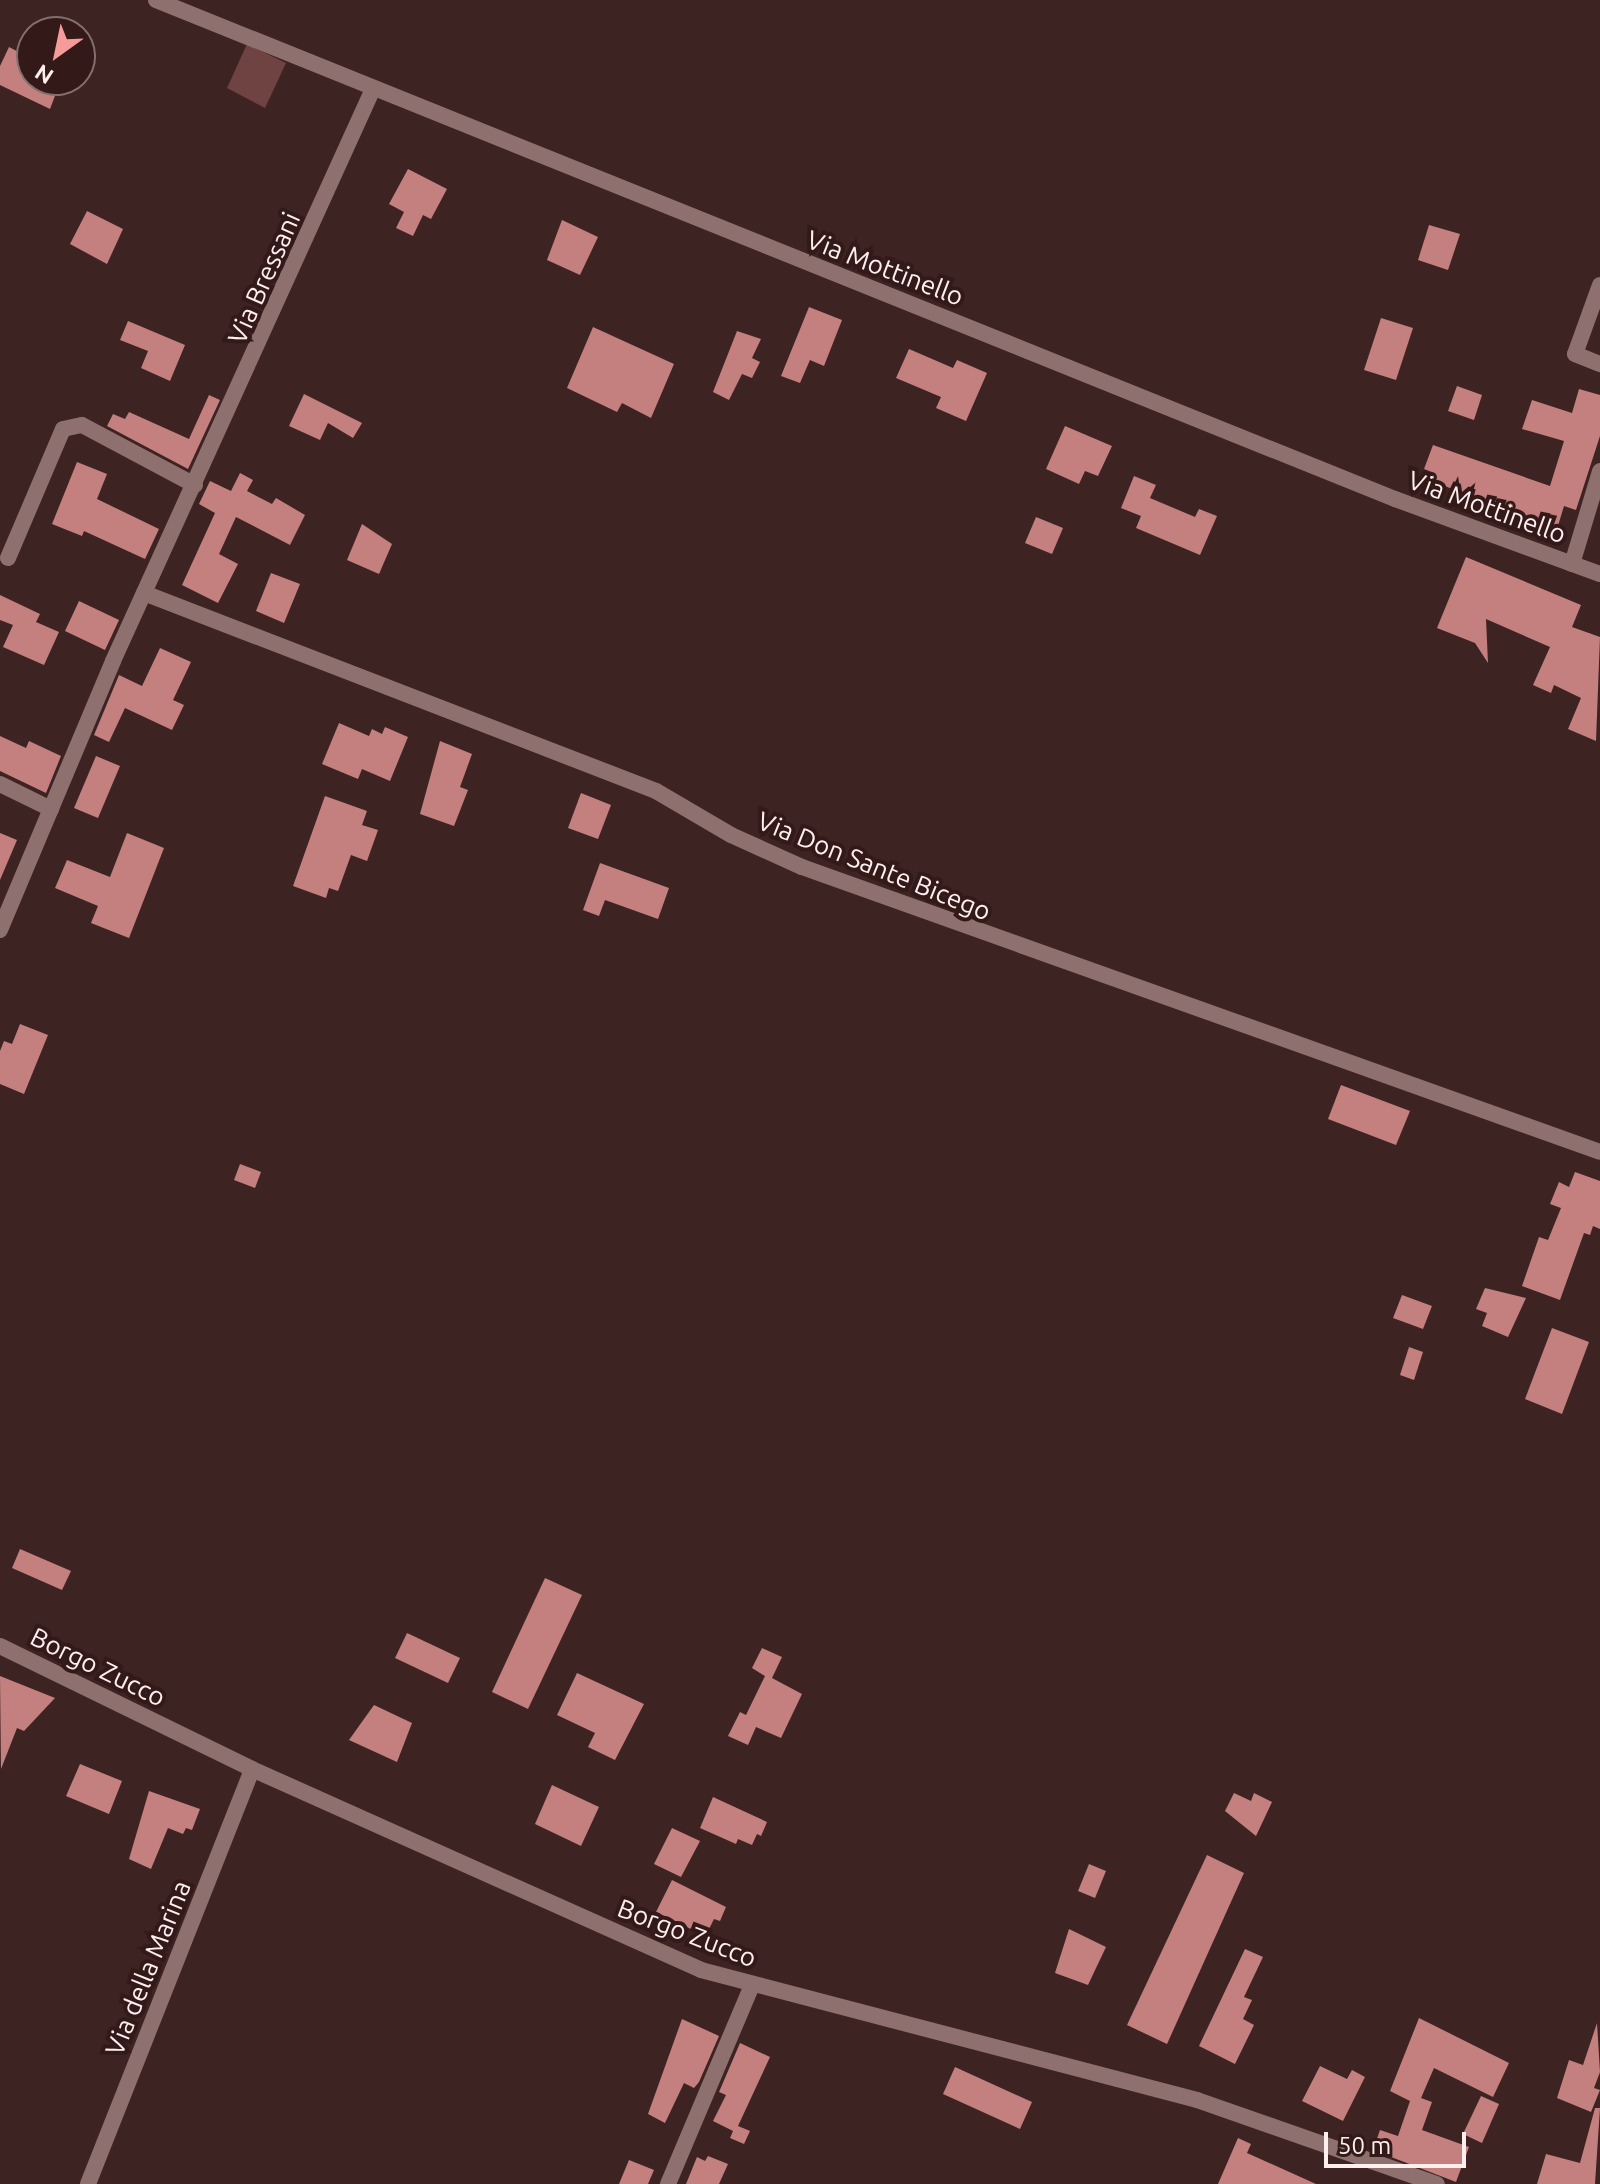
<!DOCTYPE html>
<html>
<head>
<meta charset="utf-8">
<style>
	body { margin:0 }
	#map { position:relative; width:1600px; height:2184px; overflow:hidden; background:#3e2323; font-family:Ubuntu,sans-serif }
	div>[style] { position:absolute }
	.green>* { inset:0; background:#6f4342 }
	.building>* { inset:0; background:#c4807e }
	.minor>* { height:16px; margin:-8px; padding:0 8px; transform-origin:8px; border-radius:8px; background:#8e706f }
	.tertiary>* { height:16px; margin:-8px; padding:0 8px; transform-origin:8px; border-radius:8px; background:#8e706f }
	span { translate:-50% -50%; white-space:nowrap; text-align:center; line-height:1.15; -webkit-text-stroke:8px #331a19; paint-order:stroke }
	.street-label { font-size:26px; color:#feefee }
	.north { position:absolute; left:16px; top:16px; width:80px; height:80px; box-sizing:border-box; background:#331a19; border:2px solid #846f6e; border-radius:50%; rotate:213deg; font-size:22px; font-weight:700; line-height:32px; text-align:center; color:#feefee }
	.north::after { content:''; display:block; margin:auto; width:28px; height:36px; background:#f59b99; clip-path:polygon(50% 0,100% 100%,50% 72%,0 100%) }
	.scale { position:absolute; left:1324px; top:2132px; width:142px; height:36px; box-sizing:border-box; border:4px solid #feefee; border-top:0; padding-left:10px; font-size:24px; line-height:28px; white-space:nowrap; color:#feefee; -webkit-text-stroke:6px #331a19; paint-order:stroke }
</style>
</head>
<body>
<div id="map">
	<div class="green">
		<div style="clip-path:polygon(247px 44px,286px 63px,265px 108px,227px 88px)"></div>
	</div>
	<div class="building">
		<div style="clip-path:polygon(9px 47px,32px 59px,32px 80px,61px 80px,50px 109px,0 85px,0 66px)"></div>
		<div style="clip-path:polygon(408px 169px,447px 189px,431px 219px,423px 215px,413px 236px,396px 228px,404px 212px,389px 204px)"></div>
		<div style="clip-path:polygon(87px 211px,123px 229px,107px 264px,70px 244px)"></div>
		<div style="clip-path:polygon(562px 220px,598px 237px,580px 275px,547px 260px)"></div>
		<div style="clip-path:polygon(1429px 225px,1460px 234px,1448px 270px,1418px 260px)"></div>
		<div style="clip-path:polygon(809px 307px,842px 320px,824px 366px,810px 360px,800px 383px,781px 376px)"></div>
		<div style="clip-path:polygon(1381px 318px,1413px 328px,1396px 380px,1364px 370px)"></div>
		<div style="clip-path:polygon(128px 321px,185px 345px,170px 381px,141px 368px,148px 351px,120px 340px)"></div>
		<div style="clip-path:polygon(593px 327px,674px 364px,651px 418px,622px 403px,617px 412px,567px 388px)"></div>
		<div style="clip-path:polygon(737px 331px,761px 339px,752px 358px,760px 362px,752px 378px,742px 374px,729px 400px,713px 392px)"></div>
		<div style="clip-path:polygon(909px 349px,953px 368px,957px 360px,987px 373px,966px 421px,936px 408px,941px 397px,896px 378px)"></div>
		<div style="clip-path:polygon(1457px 386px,1482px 395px,1474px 420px,1448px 411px)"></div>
		<div style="clip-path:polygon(1579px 389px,1600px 395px,1600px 436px,1576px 510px,1564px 506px,1557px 529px,1429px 480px,1432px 472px,1424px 469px,1433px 445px,1550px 486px,1564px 441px,1522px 429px,1532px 400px,1572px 413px)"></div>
		<div style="clip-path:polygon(304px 394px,362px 423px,353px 438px,328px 423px,320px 440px,289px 426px)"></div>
		<div style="clip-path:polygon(209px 395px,220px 400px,188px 469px,107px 426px,113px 414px,125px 419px,129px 412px,189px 439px)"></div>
		<div style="clip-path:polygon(1065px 426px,1112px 446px,1098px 476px,1085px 471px,1079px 484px,1046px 469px)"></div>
		<div style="clip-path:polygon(77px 462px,107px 474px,97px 499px,159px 529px,145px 559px,84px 531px,82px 536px,52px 524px)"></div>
		<div style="clip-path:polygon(240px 473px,253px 480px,247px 491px,272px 504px,276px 498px,305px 515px,290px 545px,236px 517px,219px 554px,238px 564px,218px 603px,182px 585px,215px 513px,199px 504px,210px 481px,231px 491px)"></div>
		<div style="clip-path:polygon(1134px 476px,1156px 485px,1150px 498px,1195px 517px,1199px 509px,1217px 516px,1200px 555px,1136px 528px,1141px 516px,1121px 508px)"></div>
		<div style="clip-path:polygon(1036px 517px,1063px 528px,1052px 554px,1025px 543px)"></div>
		<div style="clip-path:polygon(362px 524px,392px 544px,379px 574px,347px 560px)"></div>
		<div style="clip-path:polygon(1466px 557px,1581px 605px,1572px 627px,1600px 637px,1596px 741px,1568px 729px,1581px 698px,1554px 685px,1551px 693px,1533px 685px,1550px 647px,1486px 619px,1488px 663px,1475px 643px,1437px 628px)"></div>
		<div style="clip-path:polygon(271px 573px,300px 584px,284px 623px,256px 611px)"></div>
		<div style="clip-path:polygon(0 595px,40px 614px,36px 622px,59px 632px,44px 665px,3px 647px,13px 625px,0 620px)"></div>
		<div style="clip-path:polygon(79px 601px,119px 620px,105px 650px,65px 631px)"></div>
		<div style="clip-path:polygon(160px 648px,191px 662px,173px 700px,184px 705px,172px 730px,125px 708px,109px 742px,94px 735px,119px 675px,142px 686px)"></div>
		<div style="clip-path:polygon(339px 723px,369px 736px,372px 729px,382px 734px,385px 727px,408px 737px,390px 781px,362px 769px,358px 779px,322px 764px)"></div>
		<div style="clip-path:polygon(0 736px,26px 748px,29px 741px,61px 756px,46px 793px,0 771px)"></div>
		<div style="clip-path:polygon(440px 741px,472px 754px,460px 787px,468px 790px,454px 826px,420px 814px)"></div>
		<div style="clip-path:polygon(96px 756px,120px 766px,98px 818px,74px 808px)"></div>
		<div style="clip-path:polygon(581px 793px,611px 805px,598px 839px,568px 828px)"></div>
		<div style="clip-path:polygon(325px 796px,367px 811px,362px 825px,378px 830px,367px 861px,351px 855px,338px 891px,329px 888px,326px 898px,293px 886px)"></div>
		<div style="clip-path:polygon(0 833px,17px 840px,0 880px)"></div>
		<div style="clip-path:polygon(127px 833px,164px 848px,129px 938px,91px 923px,98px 906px,55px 888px,67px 860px,110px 877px)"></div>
		<div style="clip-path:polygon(600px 863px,669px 888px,658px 919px,605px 900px,599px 916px,583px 910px)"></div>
		<div style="clip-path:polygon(20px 1024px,48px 1035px,24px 1094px,0 1084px,0 1051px,4px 1041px,12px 1044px)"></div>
		<div style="clip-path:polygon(1341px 1085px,1410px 1111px,1396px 1145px,1328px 1119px)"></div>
		<div style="clip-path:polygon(240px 1164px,261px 1172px,255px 1188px,234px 1180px)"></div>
		<div style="clip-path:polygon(1575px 1172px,1600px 1181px,1600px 1229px,1593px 1226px,1590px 1235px,1584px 1233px,1560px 1300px,1522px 1286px,1539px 1237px,1548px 1240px,1561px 1208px,1550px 1204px,1559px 1182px,1569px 1187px)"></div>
		<div style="clip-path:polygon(1485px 1288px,1526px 1298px,1508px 1337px,1482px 1326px,1487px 1313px,1476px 1309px)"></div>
		<div style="clip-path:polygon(1402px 1295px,1432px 1306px,1423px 1329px,1393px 1318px)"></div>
		<div style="clip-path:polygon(1552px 1328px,1589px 1342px,1562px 1414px,1525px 1399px)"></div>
		<div style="clip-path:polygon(1409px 1347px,1423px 1352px,1414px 1380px,1400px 1375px)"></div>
		<div style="clip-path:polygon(20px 1549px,71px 1571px,62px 1590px,12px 1568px)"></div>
		<div style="clip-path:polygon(545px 1578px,582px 1595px,528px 1709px,492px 1692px)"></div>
		<div style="clip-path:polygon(407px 1633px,460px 1658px,448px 1683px,395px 1658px)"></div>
		<div style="clip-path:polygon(762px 1648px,782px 1657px,772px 1678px,802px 1694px,781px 1738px,756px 1727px,748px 1745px,728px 1736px,740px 1712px,746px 1715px,765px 1676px,752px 1668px)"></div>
		<div style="clip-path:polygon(577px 1673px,644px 1704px,615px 1760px,588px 1747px,595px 1733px,557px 1715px)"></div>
		<div style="clip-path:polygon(0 1676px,55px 1698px,24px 1731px,17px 1728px,1px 1769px)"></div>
		<div style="clip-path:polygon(374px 1705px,412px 1723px,397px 1762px,349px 1740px)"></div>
		<div style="clip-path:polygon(80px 1764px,122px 1781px,109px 1814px,66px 1796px)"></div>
		<div style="clip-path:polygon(552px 1785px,599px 1807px,581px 1846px,535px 1824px)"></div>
		<div style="clip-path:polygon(149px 1791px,200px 1809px,192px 1830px,186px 1828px,183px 1834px,168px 1828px,151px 1869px,129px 1859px)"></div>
		<div style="clip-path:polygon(1234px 1793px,1251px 1801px,1254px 1793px,1272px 1802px,1256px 1836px,1225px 1811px)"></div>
		<div style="clip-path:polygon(713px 1797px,767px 1822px,761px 1836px,757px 1834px,752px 1845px,738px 1839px,736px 1844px,700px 1828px)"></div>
		<div style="clip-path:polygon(672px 1828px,700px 1841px,681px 1877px,654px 1864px)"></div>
		<div style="clip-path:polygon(1207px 1855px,1244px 1873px,1167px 2044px,1127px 2025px)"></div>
		<div style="clip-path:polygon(1089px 1864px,1106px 1871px,1095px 1898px,1078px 1891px)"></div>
		<div style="clip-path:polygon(672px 1880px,726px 1907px,720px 1921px,714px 1919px,709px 1929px,696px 1923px,693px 1930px,656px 1912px)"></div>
		<div style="clip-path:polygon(1069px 1929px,1106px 1947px,1088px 1985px,1055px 1973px)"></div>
		<div style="clip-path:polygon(1245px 1949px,1263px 1957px,1244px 1997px,1252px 2000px,1243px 2019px,1254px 2025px,1235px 2064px,1199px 2046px)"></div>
		<div style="clip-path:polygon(1419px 2018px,1509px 2063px,1493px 2097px,1434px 2068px,1421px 2098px,1432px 2102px,1422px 2130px,1469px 2147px,1456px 2182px,1373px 2150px,1380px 2130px,1398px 2136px,1410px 2101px,1390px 2091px)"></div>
		<div style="clip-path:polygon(682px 2019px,719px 2036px,699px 2082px,694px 2088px,684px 2083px,665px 2123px,648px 2114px)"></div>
		<div style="clip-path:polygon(1597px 2023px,1600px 2072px,1594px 2088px,1600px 2090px,1591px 2112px,1557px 2098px,1569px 2060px,1583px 2065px)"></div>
		<div style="clip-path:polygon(740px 2043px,770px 2057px,738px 2126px,750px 2131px,744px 2144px,730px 2138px,733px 2131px,713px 2121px,726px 2095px,719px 2092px)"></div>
		<div style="clip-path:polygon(1320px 2066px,1347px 2079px,1352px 2070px,1365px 2077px,1343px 2121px,1302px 2101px)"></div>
		<div style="clip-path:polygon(955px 2067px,1032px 2102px,1020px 2129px,943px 2094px)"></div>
		<div style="clip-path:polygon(1481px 2096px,1499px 2104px,1482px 2143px,1463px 2134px)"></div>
		<div style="clip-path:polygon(1595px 2108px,1600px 2108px,1595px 2184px,1537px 2184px,1546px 2154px,1580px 2163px)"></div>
		<div style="clip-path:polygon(1238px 2138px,1251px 2144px,1247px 2153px,1316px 2184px,1218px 2184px)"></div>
		<div style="clip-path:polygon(708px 2156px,728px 2164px,719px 2184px,686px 2184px,697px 2157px,705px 2161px)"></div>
		<div style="clip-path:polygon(629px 2160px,654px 2170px,648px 2184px,619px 2184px)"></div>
	</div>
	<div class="minor">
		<div style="left:1600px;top:285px;width:73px;rotate:109.9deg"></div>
		<div style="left:1575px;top:354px;width:27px;rotate:22deg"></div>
		<div style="left:8px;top:558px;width:140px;rotate:-66.9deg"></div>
		<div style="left:63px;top:429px;width:19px;rotate:-12deg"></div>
		<div style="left:82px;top:425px;width:128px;rotate:28deg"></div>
		<div style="left:1572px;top:564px;width:97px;rotate:-73.2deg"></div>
		<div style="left:144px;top:593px;width:549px;rotate:21.14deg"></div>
		<div style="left:656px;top:791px;width:87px;rotate:30.4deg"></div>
		<div style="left:731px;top:835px;width:78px;rotate:24.3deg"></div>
		<div style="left:802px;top:867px;width:847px;rotate:19.65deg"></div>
		<div style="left:0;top:784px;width:57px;rotate:26.1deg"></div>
		<div style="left:0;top:930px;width:292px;rotate:-67.2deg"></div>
		<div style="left:113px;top:661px;width:628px;rotate:-65.56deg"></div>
		<div style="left:0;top:1646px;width:280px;rotate:26deg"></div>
		<div style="left:252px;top:1769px;width:492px;rotate:24.1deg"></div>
		<div style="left:701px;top:1970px;width:513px;rotate:14.69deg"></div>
		<div style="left:1197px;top:2100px;width:254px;rotate:19.3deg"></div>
		<div style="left:88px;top:2184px;width:446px;rotate:-68.4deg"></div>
		<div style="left:668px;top:2184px;width:216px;rotate:-67.1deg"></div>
	</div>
	<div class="tertiary">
		<div style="left:156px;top:0;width:1336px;rotate:21.94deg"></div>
		<div style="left:1395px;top:499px;width:218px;rotate:20.1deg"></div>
	</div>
	<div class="street-label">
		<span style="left:885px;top:268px;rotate:21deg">Via Mottinello</span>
		<span style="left:264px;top:278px;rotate:-66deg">Via Bressani</span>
		<span style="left:1487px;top:507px;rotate:20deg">Via Mottinello</span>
		<span style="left:874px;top:866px;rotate:22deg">Via Don Sante Bicego</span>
		<span style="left:98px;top:1667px;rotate:26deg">Borgo Zucco</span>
		<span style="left:687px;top:1933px;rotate:21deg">Borgo Zucco</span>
		<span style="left:148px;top:1968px;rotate:-68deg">Via della Marina</span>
	</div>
	<div class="north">N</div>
	<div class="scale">50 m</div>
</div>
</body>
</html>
